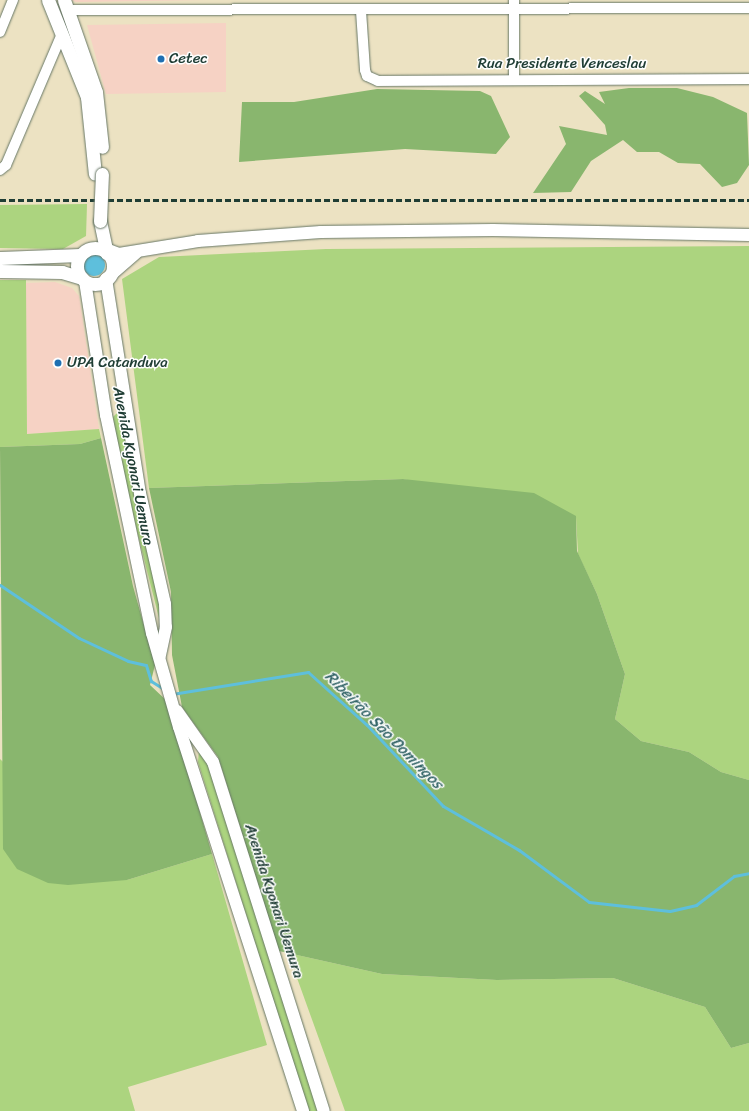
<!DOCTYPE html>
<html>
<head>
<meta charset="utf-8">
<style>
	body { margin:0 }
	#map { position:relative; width:749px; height:1111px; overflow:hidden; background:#ece2c2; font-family:Sriracha,sans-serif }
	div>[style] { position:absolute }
	.built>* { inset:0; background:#f6d2c4 }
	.green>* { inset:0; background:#acd47f }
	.forest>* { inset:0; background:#89b66e }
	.water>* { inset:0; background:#5ebfdc }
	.round { border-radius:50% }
	.stream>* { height:3px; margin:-1.5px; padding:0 1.5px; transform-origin:1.5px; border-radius:1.5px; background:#5ebfdc }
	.roads { filter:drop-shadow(0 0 1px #677766) drop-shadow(0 0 1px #677766) }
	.minor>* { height:10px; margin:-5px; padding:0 5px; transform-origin:5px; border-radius:5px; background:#fff }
	.tertiary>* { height:12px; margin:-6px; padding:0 6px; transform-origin:6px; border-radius:6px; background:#fff }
	.secondary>* { height:13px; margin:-6.5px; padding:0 6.5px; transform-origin:6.5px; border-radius:6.5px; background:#fff }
	.secondary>.ring { margin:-6.5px; padding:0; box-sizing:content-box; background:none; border:13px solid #fff; border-radius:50% }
	.rail>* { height:3px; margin-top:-1.5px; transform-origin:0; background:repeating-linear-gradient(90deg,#1f3d34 0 6px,transparent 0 9px) }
	.bridges { filter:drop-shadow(0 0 1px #677766) drop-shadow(0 0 1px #677766) }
	.secondary-bridge>* { height:13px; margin:-6.5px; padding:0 6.5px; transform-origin:6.5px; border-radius:6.5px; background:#fff }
	.dots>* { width:11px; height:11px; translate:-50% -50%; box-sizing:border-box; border:2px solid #fff; border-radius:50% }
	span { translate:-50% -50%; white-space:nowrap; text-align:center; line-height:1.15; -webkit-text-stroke:3px #fff; paint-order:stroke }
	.poi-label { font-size:15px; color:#1f3d34 }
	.left { translate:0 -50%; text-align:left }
	.street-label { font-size:15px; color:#1f3d34 }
	.water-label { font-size:16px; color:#326466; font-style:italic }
</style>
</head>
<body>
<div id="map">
	<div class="built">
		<div style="clip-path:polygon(71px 0,209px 0,76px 2px)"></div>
		<div style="clip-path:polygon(226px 23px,226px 92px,106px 94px,87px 25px)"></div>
		<div style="clip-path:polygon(55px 282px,72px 288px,79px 296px,99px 429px,27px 434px,26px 283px)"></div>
	</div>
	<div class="green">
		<div style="clip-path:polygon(87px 204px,86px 236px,63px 249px,0 248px,0 205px)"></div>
		<div style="clip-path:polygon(749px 246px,749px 780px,721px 772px,689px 752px,641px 741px,615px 719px,625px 674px,597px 594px,578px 554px,576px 517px,403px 479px,149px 488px,122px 279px,159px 257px,326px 249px)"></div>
		<div style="clip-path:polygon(0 280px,26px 280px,27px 434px,99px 429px,101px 438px,80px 444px,0 447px)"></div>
		<div style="clip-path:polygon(117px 413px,122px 418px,160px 590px,160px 622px,119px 460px,113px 417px)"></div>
		<div style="clip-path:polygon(199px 750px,209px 763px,319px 1111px,308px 1111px,198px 762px)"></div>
		<div style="clip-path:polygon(0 759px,127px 880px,212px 854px,267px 1045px,128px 1087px,135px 1111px,0 1111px)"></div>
		<div style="clip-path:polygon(288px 953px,382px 974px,497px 980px,613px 978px,705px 1007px,731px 1048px,749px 1043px,749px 1111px,345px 1111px)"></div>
	</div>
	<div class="forest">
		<div style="clip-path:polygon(629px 88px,677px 88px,713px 97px,747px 113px,749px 165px,737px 183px,722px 187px,700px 164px,678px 163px,659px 152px,637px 152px,623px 140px,591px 161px,571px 192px,533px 193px,566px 144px,559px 126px,607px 135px,605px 125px,579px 96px,585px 91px,605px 104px,599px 92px)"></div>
		<div style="clip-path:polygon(377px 89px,480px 91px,491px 96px,510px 137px,496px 154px,405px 149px,239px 162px,242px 102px,294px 102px)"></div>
		<div style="clip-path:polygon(101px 438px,133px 586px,155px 665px,150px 685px,168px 702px,212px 854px,127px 880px,68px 885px,48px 883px,17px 869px,3px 849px,0 447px,80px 444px)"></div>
		<div style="clip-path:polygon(403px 479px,534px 493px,576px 516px,577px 551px,597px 594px,625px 674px,615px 719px,641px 741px,689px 752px,721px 772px,749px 780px,749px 1043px,731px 1048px,705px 1007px,613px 978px,497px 980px,382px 974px,279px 951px,218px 757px,182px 707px,172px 655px,171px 592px,149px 488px)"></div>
	</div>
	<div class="water">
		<div class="round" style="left:83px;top:254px;width:22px;height:22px"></div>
	</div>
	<div class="stream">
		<div style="left:0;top:585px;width:95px;rotate:33.9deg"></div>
		<div style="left:79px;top:638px;width:54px;rotate:25.1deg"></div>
		<div style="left:128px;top:661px;width:18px;rotate:13deg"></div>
		<div style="left:146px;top:665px;width:17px;rotate:73deg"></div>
		<div style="left:151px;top:681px;width:15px;rotate:32deg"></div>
		<div style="left:172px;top:694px;width:138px;rotate:-9.2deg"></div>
		<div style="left:308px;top:672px;width:79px;rotate:41.9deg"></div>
		<div style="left:367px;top:725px;width:111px;rotate:46.8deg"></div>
		<div style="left:443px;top:806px;width:88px;rotate:30.1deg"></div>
		<div style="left:519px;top:850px;width:87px;rotate:36.6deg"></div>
		<div style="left:589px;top:902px;width:81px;rotate:6.3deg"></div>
		<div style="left:670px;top:911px;width:27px;rotate:-13deg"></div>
		<div style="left:696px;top:905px;width:48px;rotate:-37.3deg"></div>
		<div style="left:734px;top:876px;width:15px;rotate:-11deg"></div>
	</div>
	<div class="roads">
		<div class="minor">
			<div style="left:514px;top:0;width:78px;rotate:90deg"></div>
			<div style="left:68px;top:10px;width:681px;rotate:-0.17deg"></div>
			<div style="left:361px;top:11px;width:59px;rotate:86.1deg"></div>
			<div style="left:365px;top:70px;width:6px;rotate:72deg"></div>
			<div style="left:367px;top:76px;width:12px;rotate:24deg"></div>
			<div style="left:378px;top:81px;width:371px;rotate:-0.3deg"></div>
			<div style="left:0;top:32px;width:35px;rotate:-68deg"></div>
			<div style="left:0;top:170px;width:8px;rotate:-40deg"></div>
			<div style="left:6px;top:165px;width:142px;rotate:-66.9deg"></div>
		</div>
		<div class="tertiary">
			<div style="left:106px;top:249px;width:14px;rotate:21deg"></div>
			<div style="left:119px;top:254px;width:80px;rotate:-9.3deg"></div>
			<div style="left:198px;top:241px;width:123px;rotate:-4.2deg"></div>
			<div style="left:321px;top:232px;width:172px;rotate:-0.7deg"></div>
			<div style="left:493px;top:230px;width:256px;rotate:1.1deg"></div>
			<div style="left:136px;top:253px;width:40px;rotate:139deg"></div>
			<div style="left:106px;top:279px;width:217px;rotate:81deg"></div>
			<div style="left:140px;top:493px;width:114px;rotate:77.3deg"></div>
			<div style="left:165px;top:604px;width:23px;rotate:88deg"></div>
			<div style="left:166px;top:627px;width:30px;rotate:102deg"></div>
			<div style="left:85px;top:281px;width:136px;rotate:81.1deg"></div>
			<div style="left:106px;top:415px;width:223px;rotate:78.1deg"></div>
			<div style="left:152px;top:633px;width:98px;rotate:74deg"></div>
			<div style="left:179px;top:727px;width:404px;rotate:72.1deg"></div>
			<div style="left:177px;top:711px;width:62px;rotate:54.8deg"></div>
			<div style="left:213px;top:762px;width:366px;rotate:72.4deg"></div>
		</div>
		<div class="secondary">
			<div style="left:48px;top:0;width:105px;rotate:68.1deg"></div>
			<div style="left:87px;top:97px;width:77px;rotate:84.1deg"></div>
			<div style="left:64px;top:0;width:97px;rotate:70.8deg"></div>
			<div style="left:96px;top:92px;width:55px;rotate:83.8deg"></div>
			<div style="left:100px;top:221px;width:33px;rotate:78deg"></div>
			<div class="ring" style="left:77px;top:248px;width:23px;height:23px"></div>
			<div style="left:0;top:258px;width:80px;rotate:-2.1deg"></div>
			<div style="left:0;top:271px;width:62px;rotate:0.9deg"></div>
			<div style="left:62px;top:272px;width:21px;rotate:17deg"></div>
		</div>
	</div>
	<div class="rail">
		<div style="left:0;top:200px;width:749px"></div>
	</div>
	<div class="bridges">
		<div class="secondary-bridge">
			<div style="left:100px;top:221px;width:47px;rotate:-87.6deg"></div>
		</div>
	</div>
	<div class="dots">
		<div style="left:161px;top:59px;background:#1f6fb2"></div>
		<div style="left:58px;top:363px;background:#1f6fb2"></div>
	</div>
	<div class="poi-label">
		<span class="left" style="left:169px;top:59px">Cetec</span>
		<span class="left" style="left:67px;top:363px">UPA Catanduva</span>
	</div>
	<div class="street-label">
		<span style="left:562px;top:64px">Rua Presidente Venceslau</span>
		<span style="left:133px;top:466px;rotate:79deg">Avenida Kyonari Uemura</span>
		<span style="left:274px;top:901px;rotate:72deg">Avenida Kyonari Uemura</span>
	</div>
	<div class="water-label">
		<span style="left:384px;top:730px;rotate:45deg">Ribeirão São Domingos</span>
	</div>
</div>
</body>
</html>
